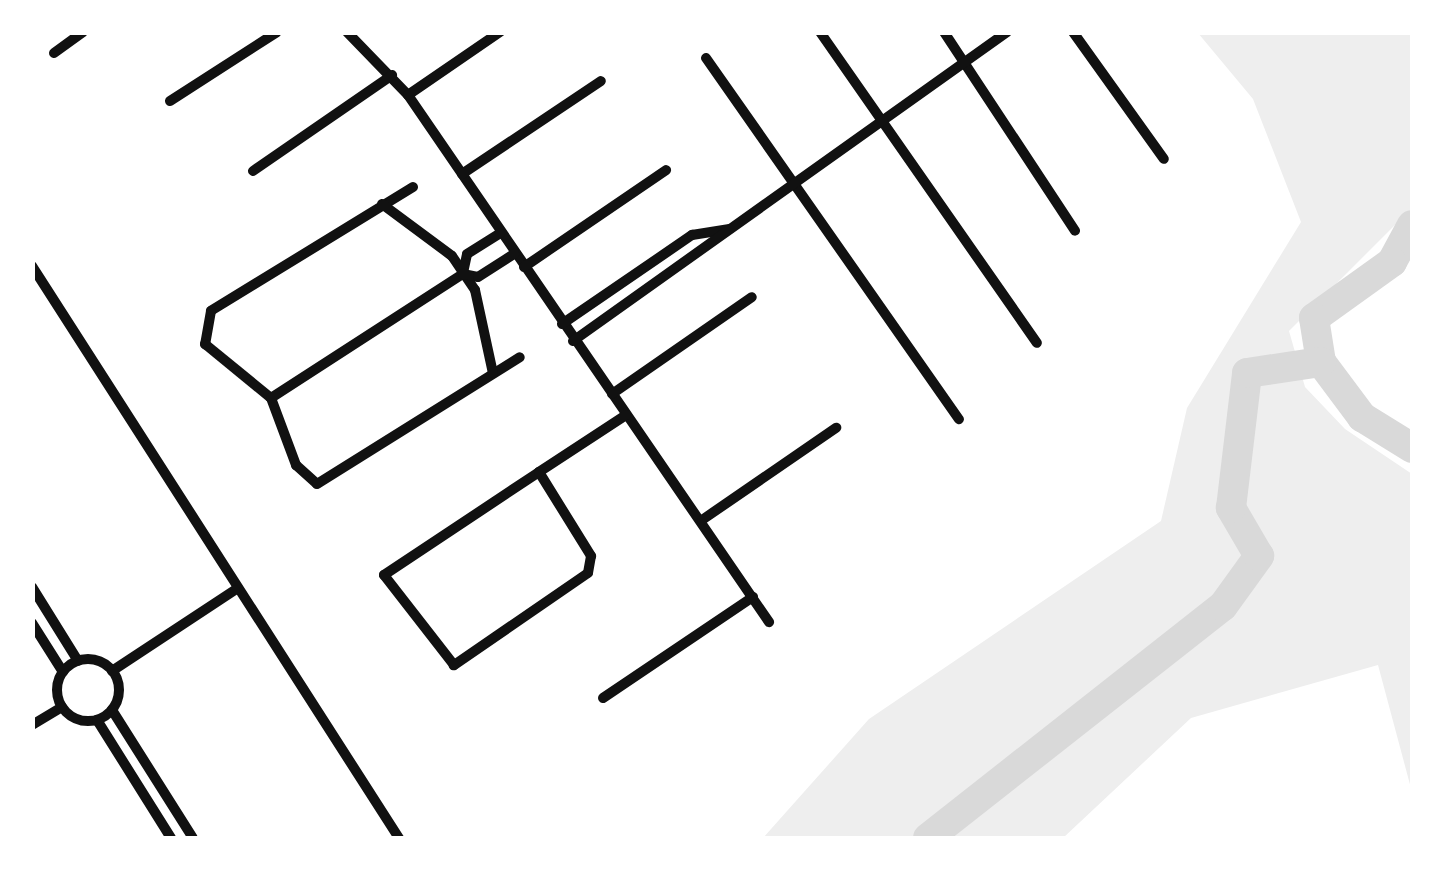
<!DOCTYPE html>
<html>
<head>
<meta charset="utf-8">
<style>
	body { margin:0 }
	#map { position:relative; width:1445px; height:871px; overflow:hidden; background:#fff; font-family:"Public Sans",sans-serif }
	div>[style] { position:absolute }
	.green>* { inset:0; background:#eee }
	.river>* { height:30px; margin:-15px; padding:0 15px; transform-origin:15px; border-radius:15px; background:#d9d9d9 }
	.minor>* { height:10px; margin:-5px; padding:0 5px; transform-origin:5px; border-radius:5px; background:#111 }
	.minor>.ring { margin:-5px; padding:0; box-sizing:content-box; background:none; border:10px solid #111; border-radius:50% }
	span { translate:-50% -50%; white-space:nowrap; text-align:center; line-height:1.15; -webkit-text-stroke:10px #fff; paint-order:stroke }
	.frame { position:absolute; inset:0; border:35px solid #fff; pointer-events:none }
</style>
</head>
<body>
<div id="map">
	<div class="green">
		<div style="clip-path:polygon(1198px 33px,1412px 33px,1412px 208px,1289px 331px,1305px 387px,1345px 429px,1412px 474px,1412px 792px,1378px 665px,1191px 718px,1063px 838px,763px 838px,869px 719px,1161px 521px,1187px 408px,1301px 222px,1253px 99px)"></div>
	</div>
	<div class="river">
		<div style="left:1412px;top:225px;width:42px;rotate:118.4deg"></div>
		<div style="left:1392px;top:262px;width:96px;rotate:144.3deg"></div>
		<div style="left:1314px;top:318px;width:45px;rotate:81deg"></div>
		<div style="left:1321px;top:362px;width:69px;rotate:53.3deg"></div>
		<div style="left:1362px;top:417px;width:59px;rotate:31.8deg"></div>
		<div style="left:928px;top:838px;width:375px;rotate:-38.2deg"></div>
		<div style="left:1223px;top:606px;width:62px;rotate:-54.2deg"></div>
		<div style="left:1259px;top:556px;width:56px;rotate:-120.3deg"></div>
		<div style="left:1231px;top:508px;width:136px;rotate:-83.2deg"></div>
		<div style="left:1247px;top:373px;width:75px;rotate:-8.5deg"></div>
	</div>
	<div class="minor">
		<div style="left:347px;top:32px;width:88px;rotate:45.9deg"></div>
		<div style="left:408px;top:95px;width:639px;rotate:55.59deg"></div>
		<div style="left:820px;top:32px;width:379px;rotate:55.1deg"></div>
		<div style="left:944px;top:32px;width:238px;rotate:56.6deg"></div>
		<div style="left:1073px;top:32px;width:156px;rotate:54.4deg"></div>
		<div style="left:54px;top:53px;width:36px;rotate:-36deg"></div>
		<div style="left:706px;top:58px;width:441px;rotate:55deg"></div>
		<div style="left:408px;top:95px;width:112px;rotate:-34.4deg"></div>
		<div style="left:170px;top:101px;width:127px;rotate:-32.8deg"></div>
		<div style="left:253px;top:171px;width:169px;rotate:-34.6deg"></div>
		<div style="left:462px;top:174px;width:167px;rotate:-33.8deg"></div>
		<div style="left:413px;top:187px;width:237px;rotate:148.5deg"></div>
		<div style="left:211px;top:311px;width:34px;rotate:100deg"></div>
		<div style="left:205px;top:344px;width:85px;rotate:39.3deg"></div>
		<div style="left:271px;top:398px;width:72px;rotate:69.5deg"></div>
		<div style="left:296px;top:465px;width:28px;rotate:42deg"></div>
		<div style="left:317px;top:484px;width:239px;rotate:-32deg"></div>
		<div style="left:382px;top:204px;width:87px;rotate:36.6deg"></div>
		<div style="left:452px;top:256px;width:41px;rotate:55.9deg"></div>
		<div style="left:475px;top:290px;width:85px;rotate:77.8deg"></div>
		<div style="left:32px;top:266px;width:680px;rotate:57.32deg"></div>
		<div style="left:524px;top:267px;width:172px;rotate:-34.3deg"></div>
		<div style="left:463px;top:273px;width:19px;rotate:-78deg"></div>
		<div style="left:467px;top:254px;width:39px;rotate:-32deg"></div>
		<div style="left:562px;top:324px;width:158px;rotate:-34.4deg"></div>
		<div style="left:692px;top:235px;width:38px;rotate:-9deg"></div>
		<div style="left:573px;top:341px;width:533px;rotate:-35.45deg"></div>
		<div style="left:612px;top:394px;width:170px;rotate:-34.7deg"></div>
		<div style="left:271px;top:398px;width:229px;rotate:-32.9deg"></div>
		<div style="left:463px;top:274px;width:15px;rotate:11deg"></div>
		<div style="left:478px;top:277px;width:43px;rotate:-32.6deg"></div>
		<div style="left:539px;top:472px;width:99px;rotate:58.2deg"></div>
		<div style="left:591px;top:556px;width:17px;rotate:100deg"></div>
		<div style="left:588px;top:573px;width:163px;rotate:145.5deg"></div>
		<div style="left:454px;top:665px;width:114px;rotate:-127.9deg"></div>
		<div style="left:384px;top:575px;width:186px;rotate:-33.6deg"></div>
		<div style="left:539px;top:472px;width:104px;rotate:-33.2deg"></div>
		<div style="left:702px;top:520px;width:163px;rotate:-34.5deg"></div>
		<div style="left:32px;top:587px;width:87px;rotate:58.1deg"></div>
		<div style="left:32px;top:623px;width:58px;rotate:57.7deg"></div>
		<div class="ring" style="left:57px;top:659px;width:52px;height:52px"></div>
		<div style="left:112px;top:671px;width:147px;rotate:-33.4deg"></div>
		<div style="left:603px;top:698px;width:181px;rotate:-34deg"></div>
		<div style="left:112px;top:710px;width:151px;rotate:57.7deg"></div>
		<div style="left:97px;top:720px;width:139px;rotate:57.9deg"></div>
		<div style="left:32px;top:725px;width:35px;rotate:-31deg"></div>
	</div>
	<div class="frame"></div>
</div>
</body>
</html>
